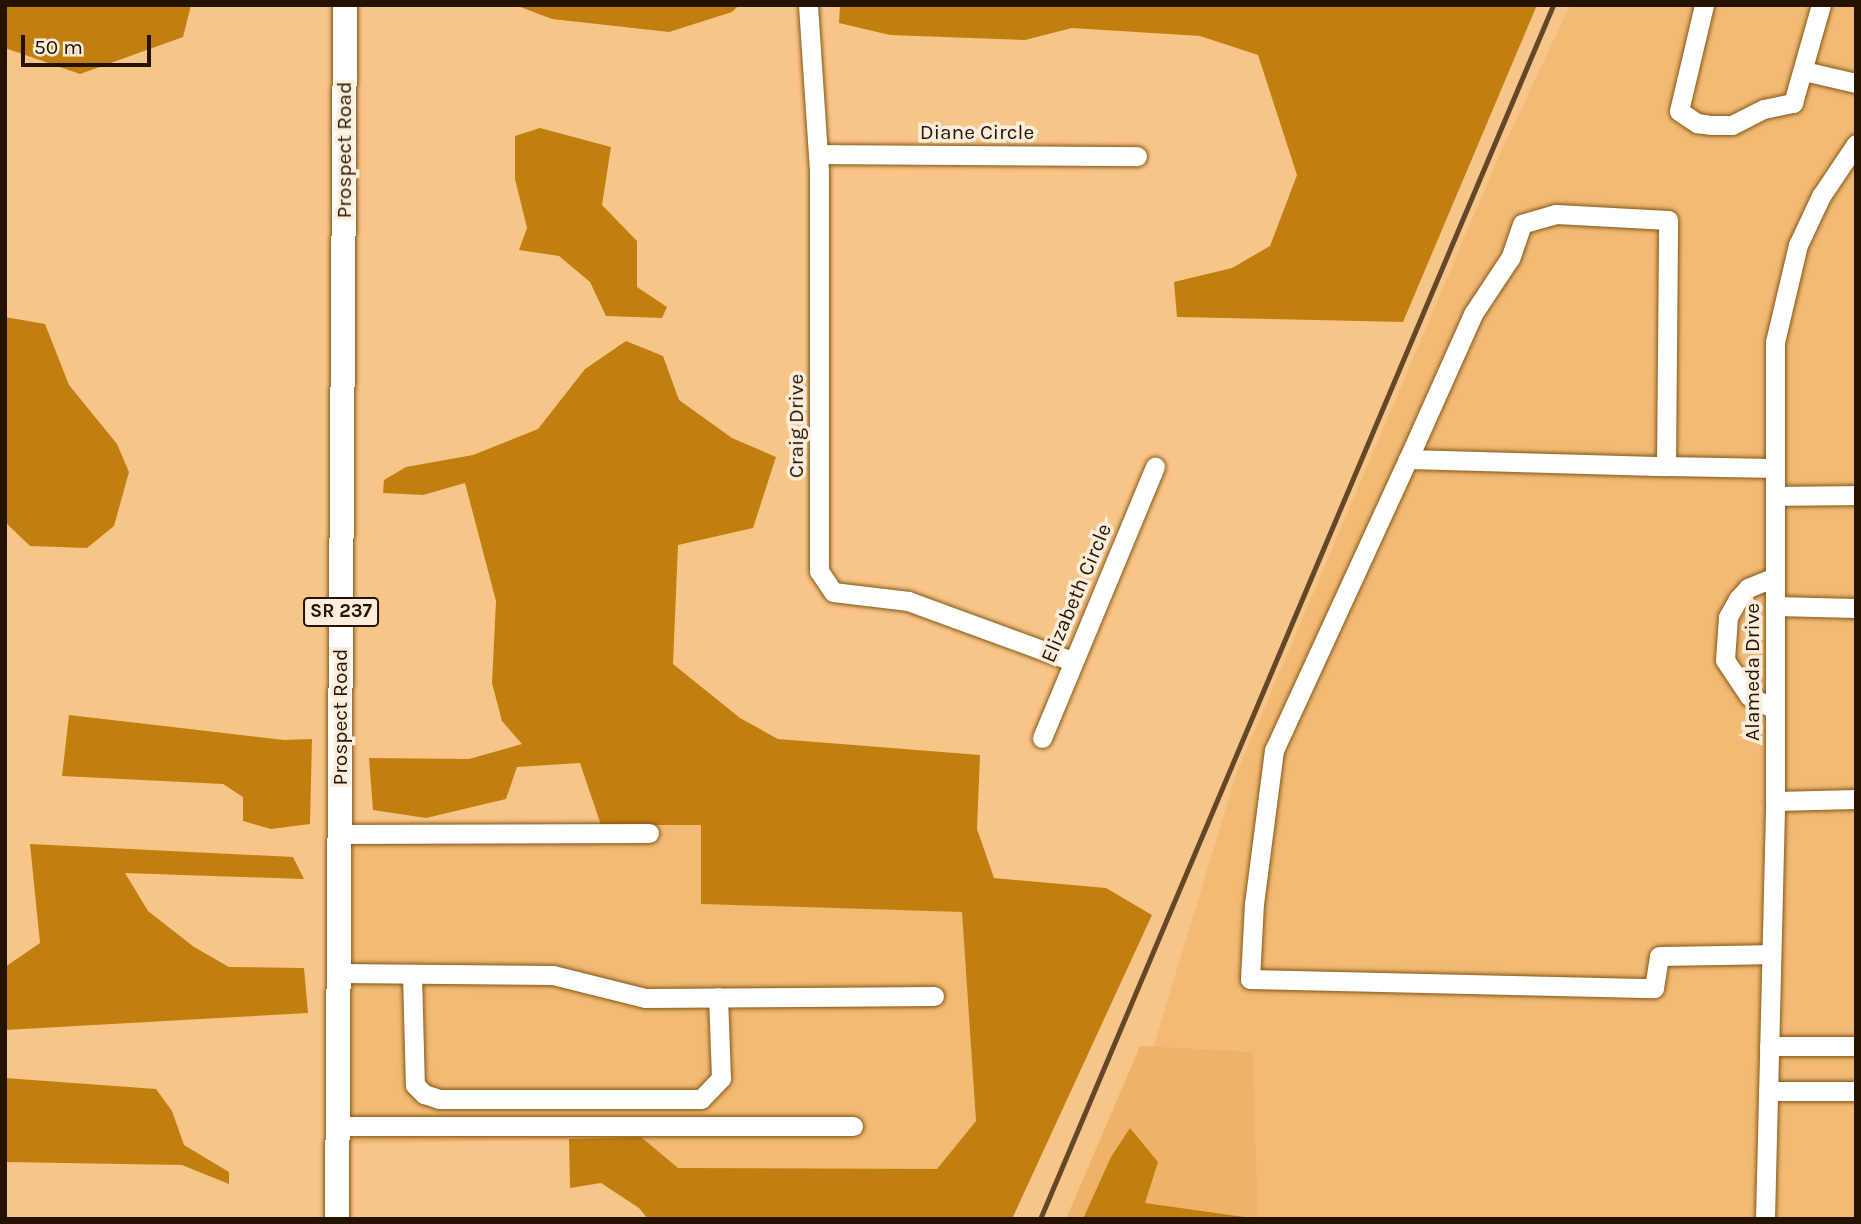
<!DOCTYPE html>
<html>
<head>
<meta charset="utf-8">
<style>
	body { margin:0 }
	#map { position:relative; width:1861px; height:1224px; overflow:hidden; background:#f8c588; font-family:Karla,sans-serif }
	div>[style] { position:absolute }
	.built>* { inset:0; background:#f1ba75 }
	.green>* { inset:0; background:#eeb368 }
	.forest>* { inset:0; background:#c17f10 }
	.roads { filter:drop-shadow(0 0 2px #835714) drop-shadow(0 0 2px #835714) }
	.minor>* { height:19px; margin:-9.5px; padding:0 9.5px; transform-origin:9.5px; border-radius:9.5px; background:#fff }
	.major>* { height:24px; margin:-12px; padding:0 12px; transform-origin:12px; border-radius:12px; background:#fff }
	.rail>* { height:5px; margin:-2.5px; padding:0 2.5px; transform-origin:2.5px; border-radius:2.5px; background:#634728 }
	span { translate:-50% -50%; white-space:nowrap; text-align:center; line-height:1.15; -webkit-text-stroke:7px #fdeedc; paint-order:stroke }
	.shield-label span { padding:2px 5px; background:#fdeedc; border:2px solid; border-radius:5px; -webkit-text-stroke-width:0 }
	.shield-label { font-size:19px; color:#251300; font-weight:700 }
	.street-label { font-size:21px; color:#251300 }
	.frame { position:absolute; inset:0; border:7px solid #251300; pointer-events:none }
	.scale { position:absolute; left:21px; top:35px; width:130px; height:32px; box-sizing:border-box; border:4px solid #251300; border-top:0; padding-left:9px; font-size:21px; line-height:24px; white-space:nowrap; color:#251300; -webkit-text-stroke:5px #fdeedc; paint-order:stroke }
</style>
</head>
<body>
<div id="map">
	<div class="built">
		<div style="clip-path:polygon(1570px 5px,1856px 5px,1856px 1219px,1258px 1219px,1253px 1052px,1153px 1048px,1236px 775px,1500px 154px)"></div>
		<div style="clip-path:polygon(351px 825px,701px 825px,701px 904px,962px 912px,976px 1121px,937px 1169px,678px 1168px,641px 1137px,349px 1144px)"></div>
	</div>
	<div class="green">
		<div style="clip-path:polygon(1140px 1046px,1253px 1052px,1258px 1219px,1066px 1219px)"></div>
	</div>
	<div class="forest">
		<div style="clip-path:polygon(5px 5px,191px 5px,183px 37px,80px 74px,5px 48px)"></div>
		<div style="clip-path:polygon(515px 5px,739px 5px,732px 12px,669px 32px,552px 19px)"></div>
		<div style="clip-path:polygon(840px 5px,1537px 5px,1403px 322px,1177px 317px,1174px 282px,1232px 268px,1270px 246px,1297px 175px,1258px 55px,1200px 36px,1072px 28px,1025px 40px,890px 35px,839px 23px)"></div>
		<div style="clip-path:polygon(540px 128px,611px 147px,602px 205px,637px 241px,637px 287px,667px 307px,662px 318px,606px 316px,590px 282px,559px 256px,519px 250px,527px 228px,515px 179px,515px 136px)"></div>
		<div style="clip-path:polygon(5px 317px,45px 324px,69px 385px,117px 444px,129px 472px,114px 526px,87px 548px,30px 546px,5px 522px)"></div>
		<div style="clip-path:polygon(626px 341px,663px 356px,679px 400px,732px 438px,776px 457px,753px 528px,678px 545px,673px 664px,740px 718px,778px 739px,980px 755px,977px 829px,994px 878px,1106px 888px,1152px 915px,1012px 1219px,648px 1219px,639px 1208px,601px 1183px,570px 1188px,569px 1139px,641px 1137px,678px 1168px,937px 1169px,976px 1121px,962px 912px,701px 904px,701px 825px,601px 825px,580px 763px,517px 767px,506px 799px,426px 818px,373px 810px,369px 758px,469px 759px,522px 744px,502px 721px,492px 683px,496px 601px,465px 483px,423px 495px,383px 493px,384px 480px,406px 467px,473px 455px,538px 429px,585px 369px)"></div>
		<div style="clip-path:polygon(69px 715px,284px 740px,312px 739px,310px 824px,271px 829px,243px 821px,243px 797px,223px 784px,62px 776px)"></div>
		<div style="clip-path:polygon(30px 844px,293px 857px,304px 879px,125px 873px,148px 911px,194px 947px,229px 967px,304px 968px,308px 1013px,5px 1030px,5px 967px,40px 943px)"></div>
		<div style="clip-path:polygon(5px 1078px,156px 1089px,172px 1111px,184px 1145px,229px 1172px,229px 1184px,182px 1165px,5px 1162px)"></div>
		<div style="clip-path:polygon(1130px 1128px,1158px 1162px,1145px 1203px,1258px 1219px,1083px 1219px,1111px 1157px)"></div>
	</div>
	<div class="roads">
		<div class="minor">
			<div style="left:808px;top:5px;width:166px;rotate:86.2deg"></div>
			<div style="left:819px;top:171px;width:400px;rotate:90deg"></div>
			<div style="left:819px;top:571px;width:25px;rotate:56deg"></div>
			<div style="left:833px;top:592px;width:76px;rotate:6.8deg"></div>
			<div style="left:908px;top:601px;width:175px;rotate:20.1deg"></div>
			<div style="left:1704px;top:5px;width:109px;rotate:103.3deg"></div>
			<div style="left:1679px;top:111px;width:22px;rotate:34deg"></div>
			<div style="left:1697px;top:123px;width:15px;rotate:8deg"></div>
			<div style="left:1712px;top:125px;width:20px"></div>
			<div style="left:1732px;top:125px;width:36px;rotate:-27deg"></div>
			<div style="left:1764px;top:109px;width:30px;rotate:-12deg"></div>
			<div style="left:1793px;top:103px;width:102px;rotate:-74.1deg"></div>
			<div style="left:1804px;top:71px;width:53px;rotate:13deg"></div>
			<div style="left:818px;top:154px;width:319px;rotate:0.4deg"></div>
			<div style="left:1408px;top:459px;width:320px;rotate:114.7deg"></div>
			<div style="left:1274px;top:750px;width:154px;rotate:97.4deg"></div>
			<div style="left:1254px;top:903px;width:76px;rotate:93deg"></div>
			<div style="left:1250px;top:979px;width:404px;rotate:1.3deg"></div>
			<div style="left:1654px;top:988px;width:32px;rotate:-81deg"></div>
			<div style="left:1659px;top:956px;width:112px;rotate:-1deg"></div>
			<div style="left:1666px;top:466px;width:246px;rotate:-89.5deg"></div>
			<div style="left:1668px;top:220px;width:112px;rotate:-176.9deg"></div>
			<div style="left:1556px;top:214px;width:35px;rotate:164deg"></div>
			<div style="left:1522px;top:224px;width:36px;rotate:109deg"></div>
			<div style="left:1510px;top:258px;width:67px;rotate:123.5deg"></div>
			<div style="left:1473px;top:314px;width:159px;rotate:114.1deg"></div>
			<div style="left:1408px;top:459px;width:258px;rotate:1.6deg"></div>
			<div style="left:1666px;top:466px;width:109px;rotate:1.1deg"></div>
			<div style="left:1775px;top:496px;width:81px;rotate:-0.7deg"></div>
			<div style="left:1775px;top:577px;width:29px;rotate:158deg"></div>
			<div style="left:1748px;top:588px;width:15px;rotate:132deg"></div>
			<div style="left:1738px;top:599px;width:21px;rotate:119deg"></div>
			<div style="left:1728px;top:617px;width:43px;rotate:94deg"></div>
			<div style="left:1725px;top:660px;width:43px;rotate:56.3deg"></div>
			<div style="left:1749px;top:696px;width:29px;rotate:27deg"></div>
			<div style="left:1775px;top:606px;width:81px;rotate:1.4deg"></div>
			<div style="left:1042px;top:738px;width:294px;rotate:-67.4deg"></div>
			<div style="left:1775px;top:801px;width:81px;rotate:-1.4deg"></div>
			<div style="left:339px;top:834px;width:310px;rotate:-0.2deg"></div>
			<div style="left:338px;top:973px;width:215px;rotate:0.5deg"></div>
			<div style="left:553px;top:975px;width:95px;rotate:14deg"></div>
			<div style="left:645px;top:998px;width:289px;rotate:-0.4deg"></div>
			<div style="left:412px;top:974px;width:111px;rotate:88.5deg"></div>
			<div style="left:415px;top:1085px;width:13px;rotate:45deg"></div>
			<div style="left:424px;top:1094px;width:16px;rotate:18deg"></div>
			<div style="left:439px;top:1099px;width:262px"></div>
			<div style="left:701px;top:1099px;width:29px;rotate:-46deg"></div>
			<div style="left:721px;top:1078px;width:81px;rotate:-92.1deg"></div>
			<div style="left:1769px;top:1046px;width:87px"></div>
			<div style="left:1768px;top:1091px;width:88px"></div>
			<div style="left:337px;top:1126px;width:516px"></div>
			<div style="left:1765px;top:1219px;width:418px;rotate:-88.6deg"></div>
			<div style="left:1775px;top:801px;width:459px;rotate:-90deg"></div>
			<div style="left:1775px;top:342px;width:100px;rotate:-76.7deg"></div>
			<div style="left:1798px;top:245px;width:54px;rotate:-64.9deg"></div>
			<div style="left:1821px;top:196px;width:63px;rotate:-56.1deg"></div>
		</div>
		<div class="major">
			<div style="left:337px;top:1219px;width:1214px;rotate:-89.62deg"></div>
		</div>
	</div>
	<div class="rail">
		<div style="left:1040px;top:1219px;width:1318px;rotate:-67.09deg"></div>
	</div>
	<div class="shield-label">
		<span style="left:341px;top:612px">SR 237</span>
	</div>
	<div class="street-label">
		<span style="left:977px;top:132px">Diane Circle</span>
		<span style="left:344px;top:150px;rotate:-90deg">Prospect Road</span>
		<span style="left:796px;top:426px;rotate:-90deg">Craig Drive</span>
		<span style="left:1076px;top:593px;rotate:-67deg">Elizabeth Circle</span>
		<span style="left:1752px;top:672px;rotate:-90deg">Alameda Drive</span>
		<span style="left:340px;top:717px;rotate:-90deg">Prospect Road</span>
	</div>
	<div class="frame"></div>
	<div class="scale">50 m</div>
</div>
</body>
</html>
